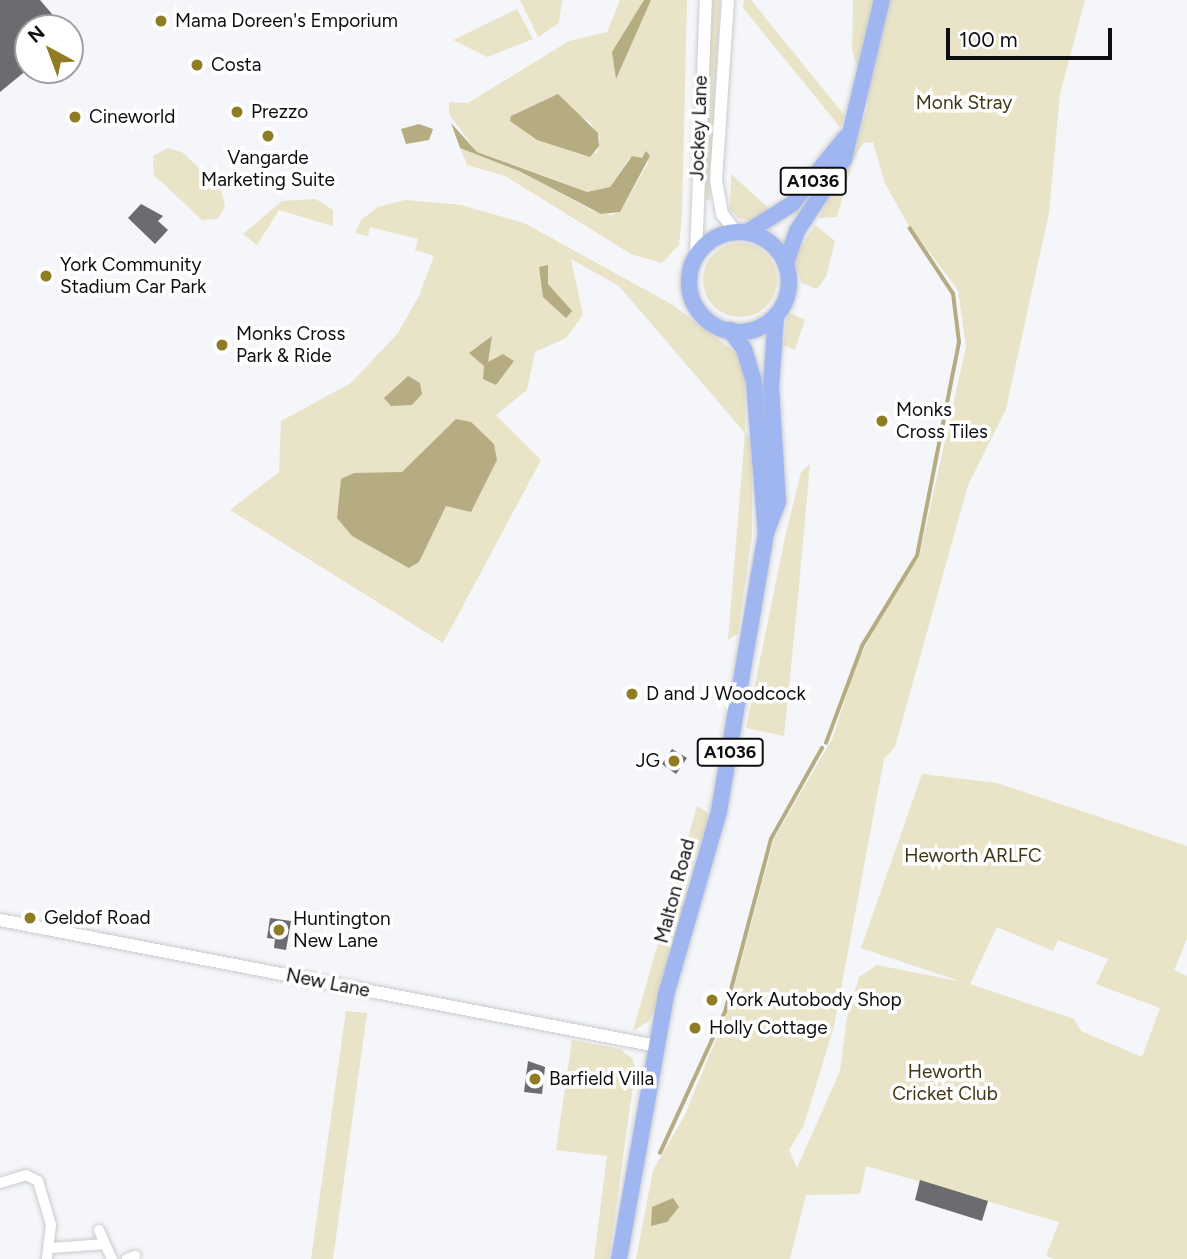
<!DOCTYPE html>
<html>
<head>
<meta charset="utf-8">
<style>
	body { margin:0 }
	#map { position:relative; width:1187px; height:1259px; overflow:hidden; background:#f4f6f9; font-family:Figtree,sans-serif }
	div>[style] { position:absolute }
	.green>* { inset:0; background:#e9e3c7 }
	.round { border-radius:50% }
	.water>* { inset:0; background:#b6ac81 }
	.stream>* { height:3.5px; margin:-1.75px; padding:0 1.75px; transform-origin:1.75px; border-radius:1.75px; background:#b6ac81 }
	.building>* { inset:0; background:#6a6c6f }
	.roads { filter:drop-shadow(0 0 2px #cacbce) drop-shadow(0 0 2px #cacbce) }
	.minor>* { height:10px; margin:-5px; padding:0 5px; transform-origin:5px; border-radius:5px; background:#fff }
	.tertiary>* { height:12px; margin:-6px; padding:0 6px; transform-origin:6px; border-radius:6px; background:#fff }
	.primary>* { height:16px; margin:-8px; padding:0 8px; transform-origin:8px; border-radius:8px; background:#a0b6f1 }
	.primary>.ring { margin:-8px; padding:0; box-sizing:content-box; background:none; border:16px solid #a0b6f1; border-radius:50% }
	.dots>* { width:19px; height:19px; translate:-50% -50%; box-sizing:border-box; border:4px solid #fff; border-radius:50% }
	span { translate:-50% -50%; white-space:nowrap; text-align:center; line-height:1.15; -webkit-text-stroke:7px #fff; paint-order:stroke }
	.shield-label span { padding:2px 5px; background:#fff; border:2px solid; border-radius:5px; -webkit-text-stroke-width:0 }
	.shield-label { font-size:18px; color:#0d0e0f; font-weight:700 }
	.poi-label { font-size:19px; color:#0d0e0f }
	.left { translate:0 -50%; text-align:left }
	.right { translate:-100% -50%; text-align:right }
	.park-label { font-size:19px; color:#3f3713 }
	.street-label { font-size:19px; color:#0d0e0f }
	.north { position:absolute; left:14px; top:14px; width:70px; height:70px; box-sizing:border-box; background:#fff; border:2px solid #9e9f9f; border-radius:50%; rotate:319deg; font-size:19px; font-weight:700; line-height:28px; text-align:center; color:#0d0e0f }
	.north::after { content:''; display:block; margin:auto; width:24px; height:32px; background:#8f7c23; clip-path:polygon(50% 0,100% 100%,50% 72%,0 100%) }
	.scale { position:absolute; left:946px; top:28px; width:166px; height:32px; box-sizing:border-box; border:4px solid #0d0e0f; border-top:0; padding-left:9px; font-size:21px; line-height:24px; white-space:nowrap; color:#0d0e0f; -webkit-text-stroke:5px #fff; paint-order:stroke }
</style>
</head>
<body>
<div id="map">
	<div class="green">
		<div style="clip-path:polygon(520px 0,562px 0,559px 23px,538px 37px)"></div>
		<div style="clip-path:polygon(evenodd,620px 0,644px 0,613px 59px,616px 78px,651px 0,687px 0,682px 214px,679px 245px,662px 263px,631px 254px,505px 176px,467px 165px,460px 148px,519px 171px,593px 211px,611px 215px,620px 212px,648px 163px,646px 152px,642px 158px,629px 158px,610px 187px,587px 192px,477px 152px,449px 114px,449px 102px,468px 103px,569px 41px,607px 32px,620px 0,553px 98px,590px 122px,600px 138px,597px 153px,537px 140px,511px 121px,511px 116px,553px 98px)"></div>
		<div style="clip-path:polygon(712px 0,720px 0,710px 200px,702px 199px)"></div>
		<div style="clip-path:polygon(744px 0,751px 0,845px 116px,840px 127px,743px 8px)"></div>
		<div style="clip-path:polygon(evenodd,853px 0,1085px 0,1060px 94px,1049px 213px,1006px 409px,968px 485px,895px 747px,884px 759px,834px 1026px,804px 1125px,789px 1150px,797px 1168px,840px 1071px,847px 1017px,859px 977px,877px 965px,962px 982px,861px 948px,922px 774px,997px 783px,1187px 846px,1187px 939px,1174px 970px,1187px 976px,1187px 1259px,1054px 1259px,1046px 1256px,1059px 1222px,866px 1166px,860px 1194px,806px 1195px,790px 1259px,636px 1259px,653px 1170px,684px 1117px,728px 1010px,774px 839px,833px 737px,857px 662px,885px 606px,919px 557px,966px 347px,958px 290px,907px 223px,884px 181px,873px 142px,863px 143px,853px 161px,837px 217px,819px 218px,868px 106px,852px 49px,853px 0,997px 927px,1053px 951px,1058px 940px,1108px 959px,1096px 984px,1160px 1008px,1142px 1057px,1081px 1031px,1074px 1019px,970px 984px,997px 927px)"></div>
		<div style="clip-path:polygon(517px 9px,533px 39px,487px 57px,453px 40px)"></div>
		<div style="clip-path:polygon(168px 148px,182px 152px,221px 189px,225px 206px,218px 219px,202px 220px,154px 175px,153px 156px)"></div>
		<div style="clip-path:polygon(731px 174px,771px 210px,751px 221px,738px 218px,730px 210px)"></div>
		<div style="clip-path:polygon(316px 199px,333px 210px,333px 226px,279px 210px,257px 245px,243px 234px,282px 201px)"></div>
		<div style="clip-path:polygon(405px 200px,461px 205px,524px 223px,673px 305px,736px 353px,745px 373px,745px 432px,752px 442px,752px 535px,738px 633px,728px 640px,745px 433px,619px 286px,571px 259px,583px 315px,566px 338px,535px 352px,527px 390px,496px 415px,541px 460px,443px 643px,230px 510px,279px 472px,281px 421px,351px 383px,398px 333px,419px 296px,434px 256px,415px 250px,418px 239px,370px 227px,368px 236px,355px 233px,361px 220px,378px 207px)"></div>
		<div style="clip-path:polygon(815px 225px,835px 241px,826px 277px,817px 289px,802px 283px,793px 259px)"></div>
		<div class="round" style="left:703px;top:243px;width:74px;height:74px"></div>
		<div style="clip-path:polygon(788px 312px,805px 320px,795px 350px,783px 345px)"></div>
		<div style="clip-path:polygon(810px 464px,798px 597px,784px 736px,746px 728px,786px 533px,801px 472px)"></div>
		<div style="clip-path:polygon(697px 806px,711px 815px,693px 860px,663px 992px,649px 1021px,633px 1031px)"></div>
		<div style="clip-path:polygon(346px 1011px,367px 1013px,333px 1259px,311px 1259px)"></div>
		<div style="clip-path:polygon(572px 1040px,620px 1049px,633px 1059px,635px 1071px,609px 1259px,594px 1259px,607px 1156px,556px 1150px)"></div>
	</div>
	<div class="water">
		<div style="clip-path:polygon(644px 0,651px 0,616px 79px,612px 52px)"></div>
		<div style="clip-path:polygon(558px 94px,598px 133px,599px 146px,590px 157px,537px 140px,510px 121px,511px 116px)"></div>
		<div style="clip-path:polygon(451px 123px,477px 152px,587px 192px,610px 187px,632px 156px,642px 158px,646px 151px,650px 156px,620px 212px,601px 214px,519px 171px,460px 148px)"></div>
		<div style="clip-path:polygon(419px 124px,433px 129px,429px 140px,406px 144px,401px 129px)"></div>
		<div style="clip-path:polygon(548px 265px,548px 284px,572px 311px,566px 318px,543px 297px,539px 267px)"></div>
		<div style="clip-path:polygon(492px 336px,488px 362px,503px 354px,514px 361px,496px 385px,483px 379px,484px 366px,469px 353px)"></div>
		<div style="clip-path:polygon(408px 376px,420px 383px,422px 394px,412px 405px,391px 406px,384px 398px)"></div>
		<div style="clip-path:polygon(456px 419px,471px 422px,494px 444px,497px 460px,471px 512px,446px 506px,419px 562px,409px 568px,352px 536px,337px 518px,341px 479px,354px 473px,402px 472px)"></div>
		<div style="clip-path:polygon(673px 1198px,679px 1207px,667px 1222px,651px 1226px,652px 1207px)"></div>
	</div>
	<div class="stream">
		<div style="left:826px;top:743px;width:103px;rotate:-69.6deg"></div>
		<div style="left:862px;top:646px;width:105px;rotate:-58.6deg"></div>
		<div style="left:917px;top:556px;width:192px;rotate:-78.9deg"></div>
		<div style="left:954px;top:368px;width:26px;rotate:-79deg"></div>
		<div style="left:959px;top:342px;width:48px;rotate:-97.1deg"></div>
		<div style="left:953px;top:294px;width:78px;rotate:-123.5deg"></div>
		<div style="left:660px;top:1153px;width:155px;rotate:-65.3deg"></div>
		<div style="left:725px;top:1012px;width:179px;rotate:-75.1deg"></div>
		<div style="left:771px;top:839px;width:104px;rotate:-60.7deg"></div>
	</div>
	<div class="building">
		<div style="clip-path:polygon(0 0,40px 0,52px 14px,28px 28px,28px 69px,0 92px)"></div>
		<div style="clip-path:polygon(141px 204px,163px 216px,158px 221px,168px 230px,155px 244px,128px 218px)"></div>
		<div style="clip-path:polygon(672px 749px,687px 758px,676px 774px,662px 764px)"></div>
		<div style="clip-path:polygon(270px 918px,291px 921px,286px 950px,274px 948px,275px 939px,267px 938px)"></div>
		<div style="clip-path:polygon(528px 1061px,545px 1067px,542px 1094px,524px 1092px)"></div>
		<div style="clip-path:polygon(920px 1180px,988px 1201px,982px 1221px,915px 1200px)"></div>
	</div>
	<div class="roads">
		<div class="minor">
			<div style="left:0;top:1183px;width:27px;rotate:-17deg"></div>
			<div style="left:26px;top:1175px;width:13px;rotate:27deg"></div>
			<div style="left:38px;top:1181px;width:46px;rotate:73.5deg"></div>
			<div style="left:51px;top:1225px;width:34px;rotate:97deg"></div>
			<div style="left:99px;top:1230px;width:15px;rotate:67deg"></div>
			<div style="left:51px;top:1248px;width:54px;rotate:-4.2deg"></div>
			<div style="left:105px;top:1244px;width:17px;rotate:65deg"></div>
			<div style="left:127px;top:1259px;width:9px;rotate:-21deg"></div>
		</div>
		<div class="tertiary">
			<div style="left:728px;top:0;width:180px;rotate:93.8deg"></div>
			<div style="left:716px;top:180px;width:35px;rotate:80deg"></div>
			<div style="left:722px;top:214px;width:23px;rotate:52deg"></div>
			<div style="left:696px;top:256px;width:256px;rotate:-87.8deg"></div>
			<div style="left:0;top:920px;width:669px;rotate:10.86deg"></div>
		</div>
		<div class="primary">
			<div style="left:747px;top:232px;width:53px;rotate:-31.9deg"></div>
			<div style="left:792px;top:204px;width:85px;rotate:-51.2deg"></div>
			<div class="ring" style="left:689px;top:232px;width:84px;height:84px"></div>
			<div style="left:786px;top:263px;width:34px;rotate:-71deg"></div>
			<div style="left:797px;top:231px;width:86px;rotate:-56.9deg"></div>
			<div style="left:844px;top:159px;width:163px;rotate:-76.6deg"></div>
			<div style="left:730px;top:330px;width:24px;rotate:54deg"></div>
			<div style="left:744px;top:349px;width:34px;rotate:73deg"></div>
			<div style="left:754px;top:382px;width:151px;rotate:85.5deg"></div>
			<div style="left:619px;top:1259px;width:268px;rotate:-79.9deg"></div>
			<div style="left:666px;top:995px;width:191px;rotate:-73.9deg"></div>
			<div style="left:719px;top:811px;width:282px;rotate:-80.4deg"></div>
			<div style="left:766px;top:533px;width:33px;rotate:-69deg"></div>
			<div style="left:778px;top:502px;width:115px;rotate:-93.5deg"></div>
			<div style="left:771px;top:387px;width:72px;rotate:-86deg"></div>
		</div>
	</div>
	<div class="dots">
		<div style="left:161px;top:21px;background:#8f7c23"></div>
		<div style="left:197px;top:65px;background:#8f7c23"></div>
		<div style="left:237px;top:112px;background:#8f7c23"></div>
		<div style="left:75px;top:117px;background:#8f7c23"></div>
		<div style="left:268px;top:136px;background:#8f7c23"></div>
		<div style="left:46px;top:276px;background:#8f7c23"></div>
		<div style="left:222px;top:345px;background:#8f7c23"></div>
		<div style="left:882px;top:421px;background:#8f7c23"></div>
		<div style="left:632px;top:694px;background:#8f7c23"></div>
		<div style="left:674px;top:761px;background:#8f7c23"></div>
		<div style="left:30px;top:918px;background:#8f7c23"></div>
		<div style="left:279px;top:930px;background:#8f7c23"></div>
		<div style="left:712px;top:1000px;background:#8f7c23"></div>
		<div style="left:695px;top:1028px;background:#8f7c23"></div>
		<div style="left:535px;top:1079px;background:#8f7c23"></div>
	</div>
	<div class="shield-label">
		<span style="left:813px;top:181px">A1036</span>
		<span style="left:730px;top:752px">A1036</span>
	</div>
	<div class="poi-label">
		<span class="left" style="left:175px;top:21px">Mama Doreen's Emporium</span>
		<span class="left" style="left:211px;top:65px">Costa</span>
		<span class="left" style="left:251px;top:112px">Prezzo</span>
		<span class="left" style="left:89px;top:117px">Cineworld</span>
		<span style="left:268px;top:169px">Vangarde<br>Marketing Suite</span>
		<span class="left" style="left:60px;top:276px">York Community<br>Stadium Car Park</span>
		<span class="left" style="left:236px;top:345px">Monks Cross<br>Park &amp; Ride</span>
		<span class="left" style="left:896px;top:421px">Monks<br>Cross Tiles</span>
		<span class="left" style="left:646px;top:694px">D and J Woodcock</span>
		<span class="right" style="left:660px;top:761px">JG</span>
		<span class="left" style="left:44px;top:918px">Geldof Road</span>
		<span class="left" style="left:293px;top:930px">Huntington<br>New Lane</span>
		<span class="left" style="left:726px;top:1000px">York Autobody Shop</span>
		<span class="left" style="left:709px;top:1028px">Holly Cottage</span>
		<span class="left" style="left:549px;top:1079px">Barfield Villa</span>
	</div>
	<div class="park-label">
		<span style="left:964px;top:103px">Monk Stray</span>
		<span style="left:973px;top:856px">Heworth ARLFC</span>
		<span style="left:945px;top:1083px">Heworth<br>Cricket Club</span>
	</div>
	<div class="street-label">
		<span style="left:699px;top:128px;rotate:-88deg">Jockey Lane</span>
		<span style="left:675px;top:891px;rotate:-75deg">Malton Road</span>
		<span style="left:328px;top:983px;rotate:11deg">New Lane</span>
	</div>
	<div class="north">N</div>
	<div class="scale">100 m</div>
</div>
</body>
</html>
